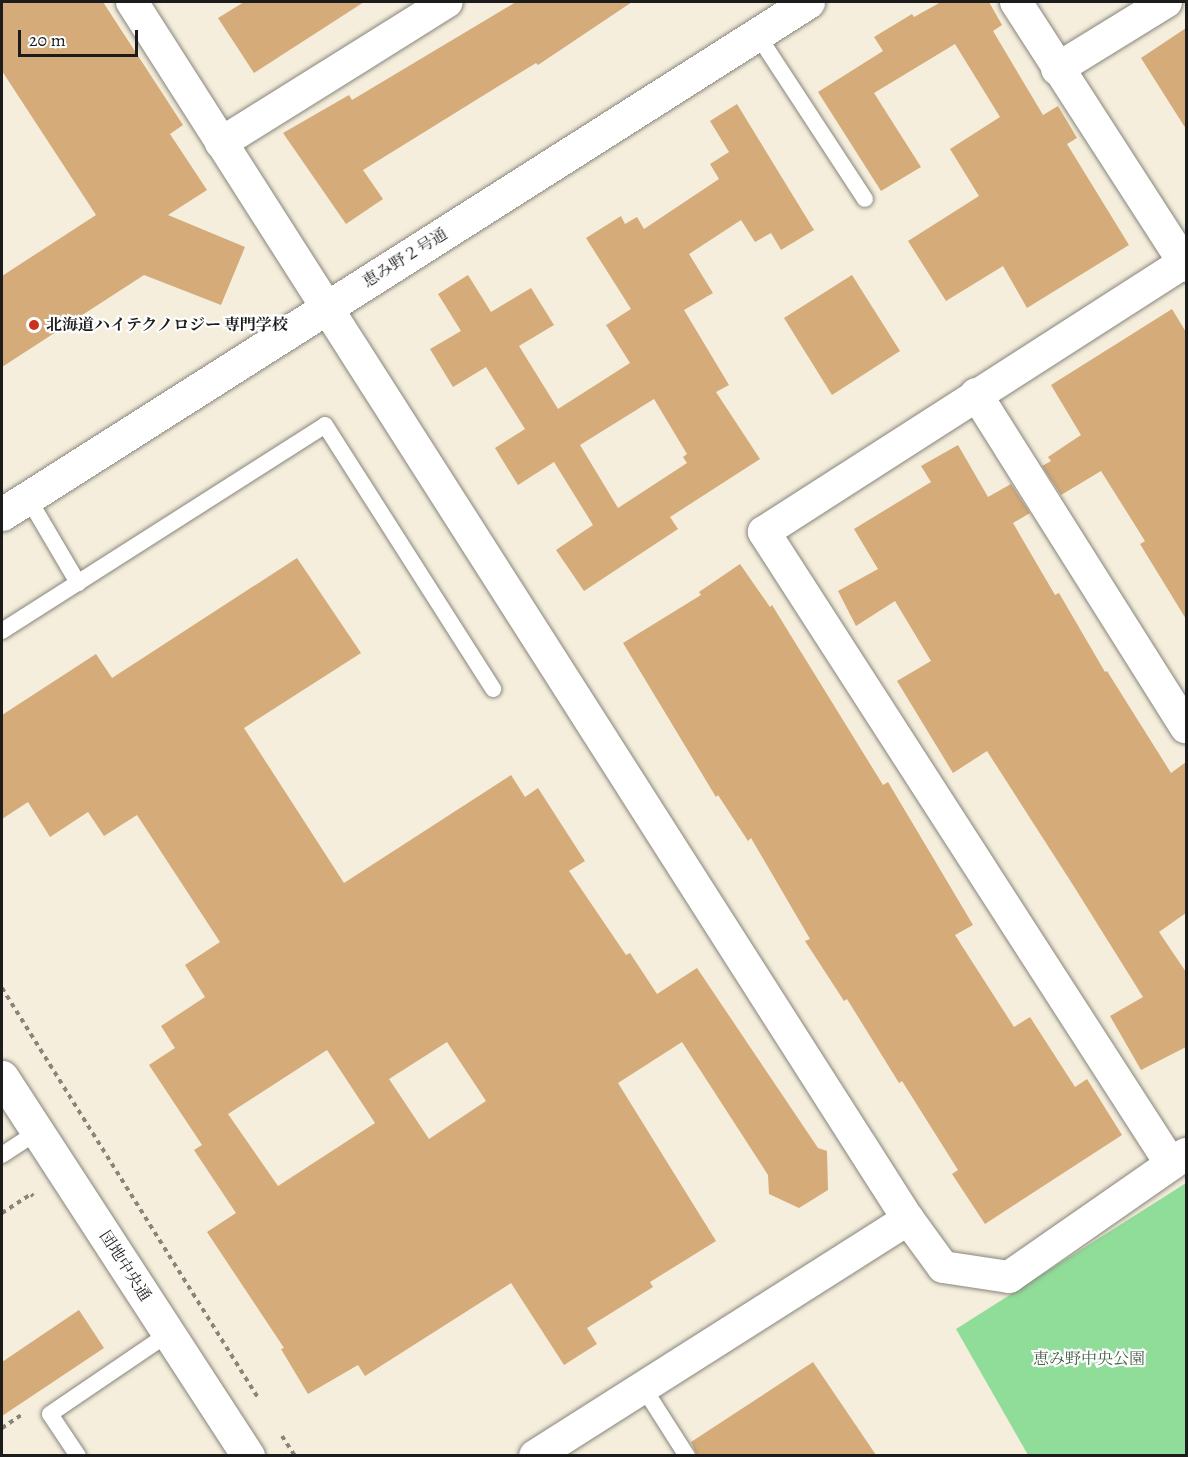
<!DOCTYPE html>
<html>
<head>
<meta charset="utf-8">
<style>
	body { margin:0 }
	#map { position:relative; width:1188px; height:1457px; overflow:hidden; background:#f5eedc; font-family:Alegreya,"Noto Serif JP",serif }
	div>[style] { position:absolute }
	.green>* { inset:0; background:#90dc99 }
	.building>* { inset:0; background:#d5ab79 }
	.path>* { height:4px; margin-top:-2px; transform-origin:0; background:repeating-linear-gradient(90deg,#88857c 0 4.5px,transparent 0 9px) }
	.roads { filter:drop-shadow(0 0 2px #88857c) drop-shadow(0 0 2px #88857c) }
	.lane>* { height:16px; margin:-8px; padding:0 8px; transform-origin:8px; border-radius:8px; background:#fff }
	.street>* { height:32px; margin:-16px; padding:0 16px; transform-origin:16px; border-radius:16px; background:#fff }
	.secondary>* { height:33px; margin:-16.5px; padding:0 16.5px; transform-origin:16.5px; border-radius:16.5px; background:#fff }
	.dots>* { width:16px; height:16px; translate:-50% -50%; box-sizing:border-box; border:3px solid #fff; border-radius:50% }
	span { translate:-50% -50%; white-space:nowrap; text-align:center; line-height:1.15; -webkit-text-stroke:4.5px #fff; paint-order:stroke }
	.street-label { font-size:16px; color:#1c1c1c }
	.poi-label { font-size:16px; color:#1c1c1c; font-weight:700 }
	.left { translate:0 -50%; text-align:left }
	.park-label { font-size:16px; color:#455f48 }
	.frame { position:absolute; inset:0; border:3px solid #1c1c1c; pointer-events:none }
	.scale { position:absolute; left:18px; top:30px; width:120px; height:27px; box-sizing:border-box; border:3px solid #1c1c1c; border-top:0; padding-left:8px; font-size:18px; line-height:21px; white-space:nowrap; color:#1c1c1c; -webkit-text-stroke:4px #fff; paint-order:stroke }
</style>
</head>
<body>
<div id="map">
	<div class="green">
		<div style="clip-path:polygon(1186px 1183px,1186px 1455px,1028px 1455px,956px 1329px)"></div>
	</div>
	<div class="building">
		<div style="clip-path:polygon(2px 2px,103px 2px,183px 125px,170px 134px,207px 190px,168px 215px,245px 247px,221px 305px,144px 275px,2px 367px,2px 276px,96px 215px,2px 71px)"></div>
		<div style="clip-path:polygon(244px 2px,364px 2px,254px 73px,218px 18px)"></div>
		<div style="clip-path:polygon(516px 2px,632px 2px,538px 65px,536px 63px,363px 170px,383px 199px,346px 224px,283px 133px,349px 95px,352px 100px)"></div>
		<div style="clip-path:polygon(941px 2px,989px 2px,1002px 25px,993px 31px,1043px 115px,1058px 106px,1077px 138px,1067px 144px,1129px 245px,1027px 308px,1003px 266px,946px 301px,908px 241px,979px 196px,950px 149px,1000px 117px,955px 44px,874px 93px,921px 167px,881px 191px,818px 92px,883px 51px,874px 37px,912px 14px,914px 17px)"></div>
		<div style="clip-path:polygon(1186px 28px,1186px 129px,1141px 58px)"></div>
		<div style="clip-path:polygon(evenodd,737px 104px,814px 230px,781px 250px,771px 233px,755px 242px,741px 220px,689px 254px,713px 293px,684px 310px,729px 385px,716px 392px,760px 459px,670px 517px,678px 529px,584px 591px,556px 550px,593px 525px,554px 462px,518px 485px,495px 448px,525px 429px,486px 367px,453px 387px,430px 349px,461px 331px,438px 294px,468px 275px,491px 312px,531px 288px,554px 325px,519px 346px,558px 409px,630px 363px,606px 325px,631px 309px,586px 238px,621px 216px,625px 224px,637px 217px,644px 229px,719px 179px,710px 164px,729px 152px,710px 121px,737px 104px,654px 399px,687px 454px,683px 457px,687px 463px,618px 508px,580px 445px,654px 399px)"></div>
		<div style="clip-path:polygon(852px 275px,900px 351px,832px 395px,784px 318px)"></div>
		<div style="clip-path:polygon(1172px 309px,1186px 332px,1186px 619px,1140px 544px,1145px 541px,1101px 471px,1061px 495px,1042px 466px,1051px 461px,1048px 457px,1081px 435px,1051px 385px)"></div>
		<div style="clip-path:polygon(958px 445px,988px 497px,1011px 484px,1030px 513px,1013px 523px,1055px 595px,1059px 593px,1105px 672px,1107px 671px,1171px 773px,1186px 762px,1186px 913px,1159px 932px,1186px 972px,1186px 1047px,1141px 1070px,1110px 1016px,1143px 997px,1073px 885px,987px 751px,953px 773px,897px 681px,931px 661px,895px 601px,856px 626px,838px 591px,878px 569px,854px 529px,931px 482px,921px 466px)"></div>
		<div style="clip-path:polygon(evenodd,297px 558px,361px 653px,244px 728px,344px 883px,511px 775px,525px 797px,538px 788px,585px 861px,569px 871px,626px 955px,630px 953px,657px 994px,697px 968px,818px 1148px,827px 1151px,828px 1190px,799px 1208px,769px 1194px,768px 1175px,682px 1042px,618px 1083px,716px 1241px,650px 1282px,653px 1287px,587px 1328px,597px 1344px,564px 1365px,511px 1283px,365px 1376px,358px 1365px,308px 1394px,281px 1349px,284px 1348px,207px 1232px,236px 1213px,194px 1150px,202px 1145px,149px 1065px,175px 1048px,161px 1026px,205px 997px,185px 965px,220px 942px,137px 815px,104px 836px,88px 812px,50px 837px,28px 802px,2px 819px,2px 715px,96px 654px,112px 678px,297px 558px,447px 1042px,486px 1101px,429px 1139px,389px 1079px,447px 1042px,297px 558px,327px 1050px,375px 1123px,278px 1186px,228px 1114px,327px 1050px)"></div>
		<div style="clip-path:polygon(740px 564px,770px 607px,772px 605px,883px 785px,888px 782px,938px 866px,973px 925px,955px 935px,1014px 1027px,1030px 1017px,1075px 1087px,1087px 1079px,1122px 1135px,985px 1224px,952px 1174px,958px 1170px,902px 1081px,899px 1083px,847px 999px,844px 1001px,805px 941px,810px 939px,751px 838px,748px 841px,718px 795px,716px 797px,623px 643px,701px 595px,699px 592px)"></div>
		<div style="clip-path:polygon(79px 1310px,104px 1348px,2px 1416px,2px 1362px)"></div>
		<div style="clip-path:polygon(813px 1362px,876px 1455px,697px 1455px,691px 1442px)"></div>
	</div>
	<div class="path">
		<div style="left:2px;top:988px;width:485px;rotate:58deg"></div>
		<div style="left:2px;top:1213px;width:35px;rotate:-33deg"></div>
		<div style="left:31px;top:1194px;width:3px;rotate:45deg"></div>
		<div style="left:2px;top:1428px;width:23px;rotate:-34deg"></div>
		<div style="left:282px;top:1436px;width:24px;rotate:57deg"></div>
	</div>
	<div class="roads">
		<div class="lane">
			<div style="left:757px;top:34px;width:197px;rotate:56.8deg"></div>
			<div style="left:28px;top:498px;width:99px;rotate:59.5deg"></div>
			<div style="left:2px;top:631px;width:383px;rotate:-32.5deg"></div>
			<div style="left:325px;top:425px;width:313px;rotate:57.5deg"></div>
			<div style="left:2px;top:1155px;width:42px;rotate:-33.3deg"></div>
			<div style="left:643px;top:1387px;width:82px;rotate:57.5deg"></div>
			<div style="left:78px;top:1456px;width:50px;rotate:-123.7deg"></div>
			<div style="left:50px;top:1414px;width:144px;rotate:-34.2deg"></div>
		</div>
		<div class="street">
			<div style="left:132px;top:2px;width:1443px;rotate:57.48deg"></div>
			<div style="left:908px;top:1219px;width:59px;rotate:53.9deg"></div>
			<div style="left:943px;top:1267px;width:67px;rotate:8.6deg"></div>
			<div style="left:1009px;top:1277px;width:216px;rotate:-34.8deg"></div>
			<div style="left:1016px;top:2px;width:314px;rotate:57.2deg"></div>
			<div style="left:1057px;top:69px;width:128px;rotate:-31.6deg"></div>
			<div style="left:221px;top:143px;width:266px;rotate:-32deg"></div>
			<div style="left:976px;top:394px;width:394px;rotate:57.8deg"></div>
			<div style="left:1171px;top:1164px;width:752px;rotate:-122.78deg"></div>
			<div style="left:764px;top:532px;width:499px;rotate:-32.7deg"></div>
			<div style="left:535px;top:1456px;width:442px;rotate:-32.4deg"></div>
		</div>
		<div class="secondary">
			<div style="left:2px;top:514px;width:955px;rotate:-32.43deg"></div>
			<div style="left:2px;top:1077px;width:452px;rotate:57deg"></div>
		</div>
	</div>
	<div class="dots">
		<div style="left:34px;top:325px;background:#c8321e"></div>
	</div>
	<div class="street-label">
		<span style="left:405px;top:258px;rotate:-32deg">恵み野２号通</span>
		<span style="left:125px;top:1266px;rotate:57deg">団地中央通</span>
	</div>
	<div class="poi-label">
		<span class="left" style="left:46px;top:325px">北海道ハイテクノロジー 専門学校</span>
	</div>
	<div class="park-label">
		<span style="left:1089px;top:1359px">恵み野中央公園</span>
	</div>
	<div class="frame"></div>
	<div class="scale">20 m</div>
</div>
</body>
</html>
